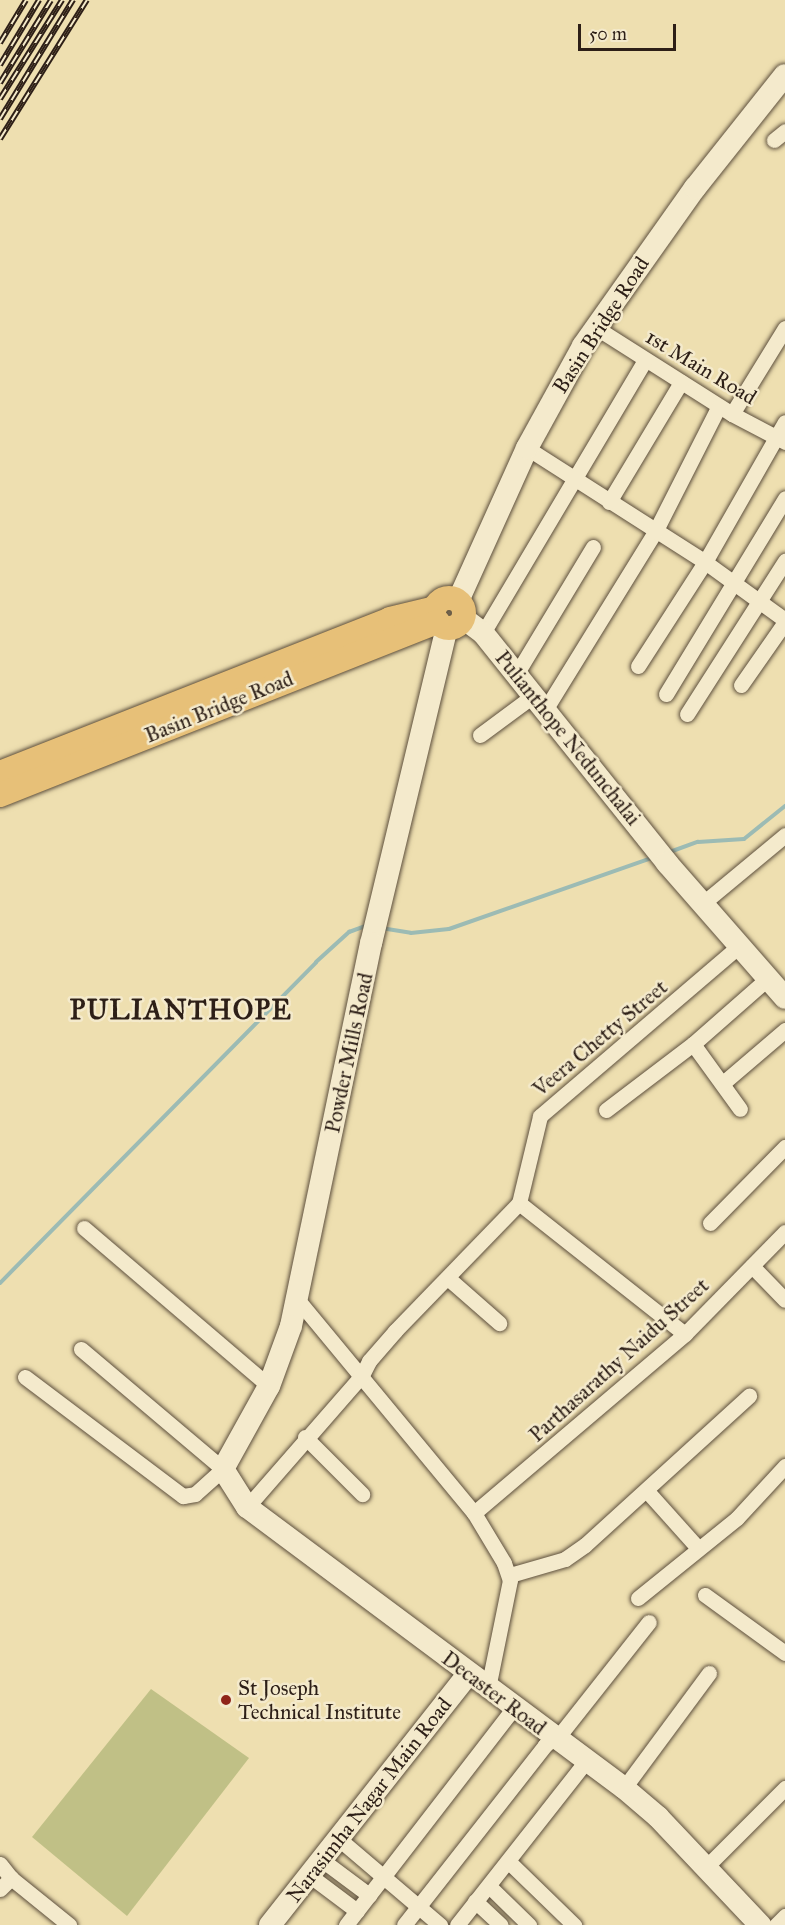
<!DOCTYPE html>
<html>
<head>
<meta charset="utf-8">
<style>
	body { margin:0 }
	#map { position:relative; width:785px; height:1925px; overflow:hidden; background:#eedfb0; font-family:"IM FELL Great Primer",serif }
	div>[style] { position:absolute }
	.green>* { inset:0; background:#c0c086 }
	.stream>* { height:4px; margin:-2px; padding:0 2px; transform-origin:2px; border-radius:2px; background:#9cbbb4 }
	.roads { filter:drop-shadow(0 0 2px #5d4f3d) drop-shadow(0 0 2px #5d4f3d) }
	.street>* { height:15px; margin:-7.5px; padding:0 7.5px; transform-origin:7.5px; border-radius:7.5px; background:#f4eacc }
	.secondary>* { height:22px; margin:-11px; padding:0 11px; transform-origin:11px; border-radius:11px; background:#f4eacc }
	.primary>* { height:24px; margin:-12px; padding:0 12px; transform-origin:12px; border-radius:12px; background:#e7c078 }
	.primary>.ring { margin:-12px; padding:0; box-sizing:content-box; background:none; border:24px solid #e7c078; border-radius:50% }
	.rail>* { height:6px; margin-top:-3px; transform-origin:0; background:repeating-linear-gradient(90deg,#f4eacc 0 11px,#2d1f17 0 22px); box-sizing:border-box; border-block:2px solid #2d1f17 }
	.dots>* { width:16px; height:16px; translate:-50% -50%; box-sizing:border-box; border:3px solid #f4eacc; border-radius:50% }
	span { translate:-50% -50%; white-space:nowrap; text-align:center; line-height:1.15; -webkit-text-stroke:5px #f4eacc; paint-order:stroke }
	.street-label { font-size:21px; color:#2d1f17 }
	.poi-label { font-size:21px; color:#2d1f17 }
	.left { translate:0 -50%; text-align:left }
	.district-label { font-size:27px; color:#2d1f17; font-weight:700; letter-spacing:1.5px }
	.scale { position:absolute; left:578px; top:24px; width:98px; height:27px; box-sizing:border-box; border:3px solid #2d1f17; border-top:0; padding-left:8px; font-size:18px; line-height:21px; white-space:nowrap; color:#2d1f17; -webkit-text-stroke:4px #f4eacc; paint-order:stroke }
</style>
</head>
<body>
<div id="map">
	<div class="green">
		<div style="clip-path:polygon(151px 1689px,249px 1758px,127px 1916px,32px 1837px)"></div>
	</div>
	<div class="stream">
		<div style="left:667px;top:853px;width:33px;rotate:-20deg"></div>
		<div style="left:698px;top:842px;width:46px;rotate:-3.7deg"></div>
		<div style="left:744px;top:839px;width:53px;rotate:-38.8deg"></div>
		<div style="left:381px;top:928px;width:30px;rotate:9deg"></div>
		<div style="left:411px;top:933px;width:38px;rotate:-6deg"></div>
		<div style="left:449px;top:929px;width:215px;rotate:-19.3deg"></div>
		<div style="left:0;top:1283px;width:450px;rotate:-45.4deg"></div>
		<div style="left:316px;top:962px;width:45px;rotate:-42.3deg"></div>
		<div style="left:349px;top:932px;width:20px;rotate:-20deg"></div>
	</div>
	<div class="roads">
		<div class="street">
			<div style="left:774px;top:140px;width:14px;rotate:-39deg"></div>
			<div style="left:595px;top:327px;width:162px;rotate:32.4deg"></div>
			<div style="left:732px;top:414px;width:60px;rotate:27.8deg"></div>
			<div style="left:732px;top:414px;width:101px;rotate:-58.4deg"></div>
			<div style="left:527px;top:448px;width:211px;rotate:32.6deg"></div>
			<div style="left:705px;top:562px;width:99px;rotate:35.9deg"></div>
			<div style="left:609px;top:502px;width:140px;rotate:-59deg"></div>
			<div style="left:483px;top:633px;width:317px;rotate:-59.3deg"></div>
			<div style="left:638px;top:666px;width:124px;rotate:-57.2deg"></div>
			<div style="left:705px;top:562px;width:161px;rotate:-60.3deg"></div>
			<div style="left:517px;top:673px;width:147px;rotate:-58.9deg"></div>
			<div style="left:741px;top:685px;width:77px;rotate:-55.1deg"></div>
			<div style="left:666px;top:694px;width:229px;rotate:-58.7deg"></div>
			<div style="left:545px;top:710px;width:209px;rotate:-58.3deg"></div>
			<div style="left:655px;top:532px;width:141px;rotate:-63.1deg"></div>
			<div style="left:687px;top:714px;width:182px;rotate:-57.4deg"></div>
			<div style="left:480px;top:735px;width:67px;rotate:-36.5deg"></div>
			<div style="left:702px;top:904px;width:108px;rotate:-39.7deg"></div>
			<div style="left:693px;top:1044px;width:80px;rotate:54.1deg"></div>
			<div style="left:723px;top:1083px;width:82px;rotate:-40.5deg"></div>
			<div style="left:606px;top:1110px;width:109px;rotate:-37.2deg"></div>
			<div style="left:693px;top:1044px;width:100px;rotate:-41.3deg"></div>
			<div style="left:519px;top:1203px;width:211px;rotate:38.3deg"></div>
			<div style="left:710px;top:1223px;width:107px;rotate:-45.4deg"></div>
			<div style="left:84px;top:1228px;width:243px;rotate:40.5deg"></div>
			<div style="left:752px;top:1266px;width:47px;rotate:45.9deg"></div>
			<div style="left:449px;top:1279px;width:67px;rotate:41.3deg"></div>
			<div style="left:297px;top:1299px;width:278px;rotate:50.4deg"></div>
			<div style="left:474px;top:1513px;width:58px;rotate:59deg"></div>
			<div style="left:504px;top:1563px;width:18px;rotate:71deg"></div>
			<div style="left:510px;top:1580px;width:110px;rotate:101.5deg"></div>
			<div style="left:25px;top:1377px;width:198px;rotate:37deg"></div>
			<div style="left:183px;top:1496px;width:12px;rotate:-9deg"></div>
			<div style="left:195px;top:1494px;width:38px;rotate:-42deg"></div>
			<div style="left:223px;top:1469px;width:186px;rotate:-139.8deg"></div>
			<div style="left:305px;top:1437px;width:81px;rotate:45deg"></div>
			<div style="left:647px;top:1491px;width:76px;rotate:48.2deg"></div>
			<div style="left:247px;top:1507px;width:175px;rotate:-48.9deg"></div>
			<div style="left:362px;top:1375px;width:16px;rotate:-63deg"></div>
			<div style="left:369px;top:1361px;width:40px;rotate:-49deg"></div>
			<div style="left:395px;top:1331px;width:178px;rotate:-45.9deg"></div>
			<div style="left:519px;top:1203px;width:89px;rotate:-76.4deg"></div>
			<div style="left:540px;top:1116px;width:263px;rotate:-40.5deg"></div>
			<div style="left:474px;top:1513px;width:277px;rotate:-40.3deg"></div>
			<div style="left:685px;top:1334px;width:143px;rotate:-45.6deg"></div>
			<div style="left:510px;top:1575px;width:57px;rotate:-16.2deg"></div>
			<div style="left:565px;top:1559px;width:24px;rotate:-35deg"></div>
			<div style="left:585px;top:1545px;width:222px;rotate:-42.3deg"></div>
			<div style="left:705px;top:1595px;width:99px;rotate:35.9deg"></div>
			<div style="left:638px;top:1598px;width:127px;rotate:-38.9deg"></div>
			<div style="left:737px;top:1518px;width:71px;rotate:-47.3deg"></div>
			<div style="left:624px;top:1788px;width:143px;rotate:-53.5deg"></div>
			<div style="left:339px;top:1839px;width:133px;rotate:40.4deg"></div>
			<div style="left:322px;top:1860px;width:59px;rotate:36.7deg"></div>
			<div style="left:509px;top:1862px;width:91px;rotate:44.1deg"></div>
			<div style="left:0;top:1864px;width:18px;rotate:52deg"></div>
			<div style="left:11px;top:1878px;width:75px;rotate:39deg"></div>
			<div style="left:706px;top:1867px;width:112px;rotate:-45deg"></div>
			<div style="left:309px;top:1875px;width:60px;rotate:36.9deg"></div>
			<div style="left:489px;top:1886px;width:56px;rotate:44.3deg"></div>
			<div style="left:0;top:1889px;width:16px;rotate:-45deg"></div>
			<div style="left:475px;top:1901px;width:35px;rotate:43deg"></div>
			<div style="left:346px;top:1925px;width:274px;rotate:-52.3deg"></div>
			<div style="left:404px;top:1925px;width:229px;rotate:-51.9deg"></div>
			<div style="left:545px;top:1745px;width:21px;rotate:-37deg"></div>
			<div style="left:562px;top:1732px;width:140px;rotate:-51.7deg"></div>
			<div style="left:457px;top:1925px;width:209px;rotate:-51.8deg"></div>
			<div style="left:776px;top:1925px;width:13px;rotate:-45deg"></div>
		</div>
		<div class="secondary">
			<div style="left:458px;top:601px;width:168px;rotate:-65.7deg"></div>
			<div style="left:527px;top:448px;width:116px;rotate:-61.2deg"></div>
			<div style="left:583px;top:346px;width:194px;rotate:-54.7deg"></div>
			<div style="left:695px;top:188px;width:144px;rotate:-51.5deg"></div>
			<div style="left:463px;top:618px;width:25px;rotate:37deg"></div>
			<div style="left:483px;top:633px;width:295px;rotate:51.3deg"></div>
			<div style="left:667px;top:863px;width:179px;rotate:48.8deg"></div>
			<div style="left:447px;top:627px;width:325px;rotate:103.5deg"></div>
			<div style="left:371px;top:943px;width:391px;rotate:101.8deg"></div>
			<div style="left:291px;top:1326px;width:64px;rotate:110.1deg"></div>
			<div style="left:269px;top:1386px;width:95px;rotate:119deg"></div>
			<div style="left:223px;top:1469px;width:45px;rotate:57.7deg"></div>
			<div style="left:247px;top:1507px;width:470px;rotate:36.7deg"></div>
			<div style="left:624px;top:1788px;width:45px;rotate:40.5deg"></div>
			<div style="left:658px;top:1817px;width:149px;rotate:46.6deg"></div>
			<div style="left:270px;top:1925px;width:320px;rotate:-51.7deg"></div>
		</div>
		<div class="primary">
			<div class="ring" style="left:434px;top:598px;width:6px;height:6px"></div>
			<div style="left:0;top:773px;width:419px;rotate:-21.5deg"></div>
			<div style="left:390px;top:619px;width:46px;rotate:-13.7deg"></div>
			<div style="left:0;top:795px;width:471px;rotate:-21.6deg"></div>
		</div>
	</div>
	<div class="rail">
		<div style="left:0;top:43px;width:50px;rotate:-58.8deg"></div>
		<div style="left:0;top:65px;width:76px;rotate:-59deg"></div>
		<div style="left:0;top:83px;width:97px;rotate:-58.4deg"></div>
		<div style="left:0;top:99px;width:117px;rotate:-57.9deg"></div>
		<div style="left:0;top:119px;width:140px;rotate:-58.5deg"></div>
		<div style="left:0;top:139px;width:164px;rotate:-58deg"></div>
	</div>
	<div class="dots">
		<div style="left:226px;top:1700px;background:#8f2418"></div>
	</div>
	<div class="street-label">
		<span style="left:601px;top:325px;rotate:-57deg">Basin Bridge Road</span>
		<span style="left:701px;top:367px;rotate:31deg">1st Main Road</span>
		<span style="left:219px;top:707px;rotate:-22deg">Basin Bridge Road</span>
		<span style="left:568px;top:738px;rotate:51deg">Pulianthope Nedunchalai</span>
		<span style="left:600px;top:1038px;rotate:-40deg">Veera Chetty Street</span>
		<span style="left:349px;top:1053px;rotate:-78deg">Powder Mills Road</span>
		<span style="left:619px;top:1360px;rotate:-42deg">Parthasarathy Naidu Street</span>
		<span style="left:494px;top:1693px;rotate:37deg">Decaster Road</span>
		<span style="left:369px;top:1800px;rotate:-52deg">Narasimha Nagar Main Road</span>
	</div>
	<div class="poi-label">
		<span class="left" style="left:238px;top:1700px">St Joseph<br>Technical Institute</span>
	</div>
	<div class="district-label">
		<span style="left:181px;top:1010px">PULIANTHOPE</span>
	</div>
	<div class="scale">50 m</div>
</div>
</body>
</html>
